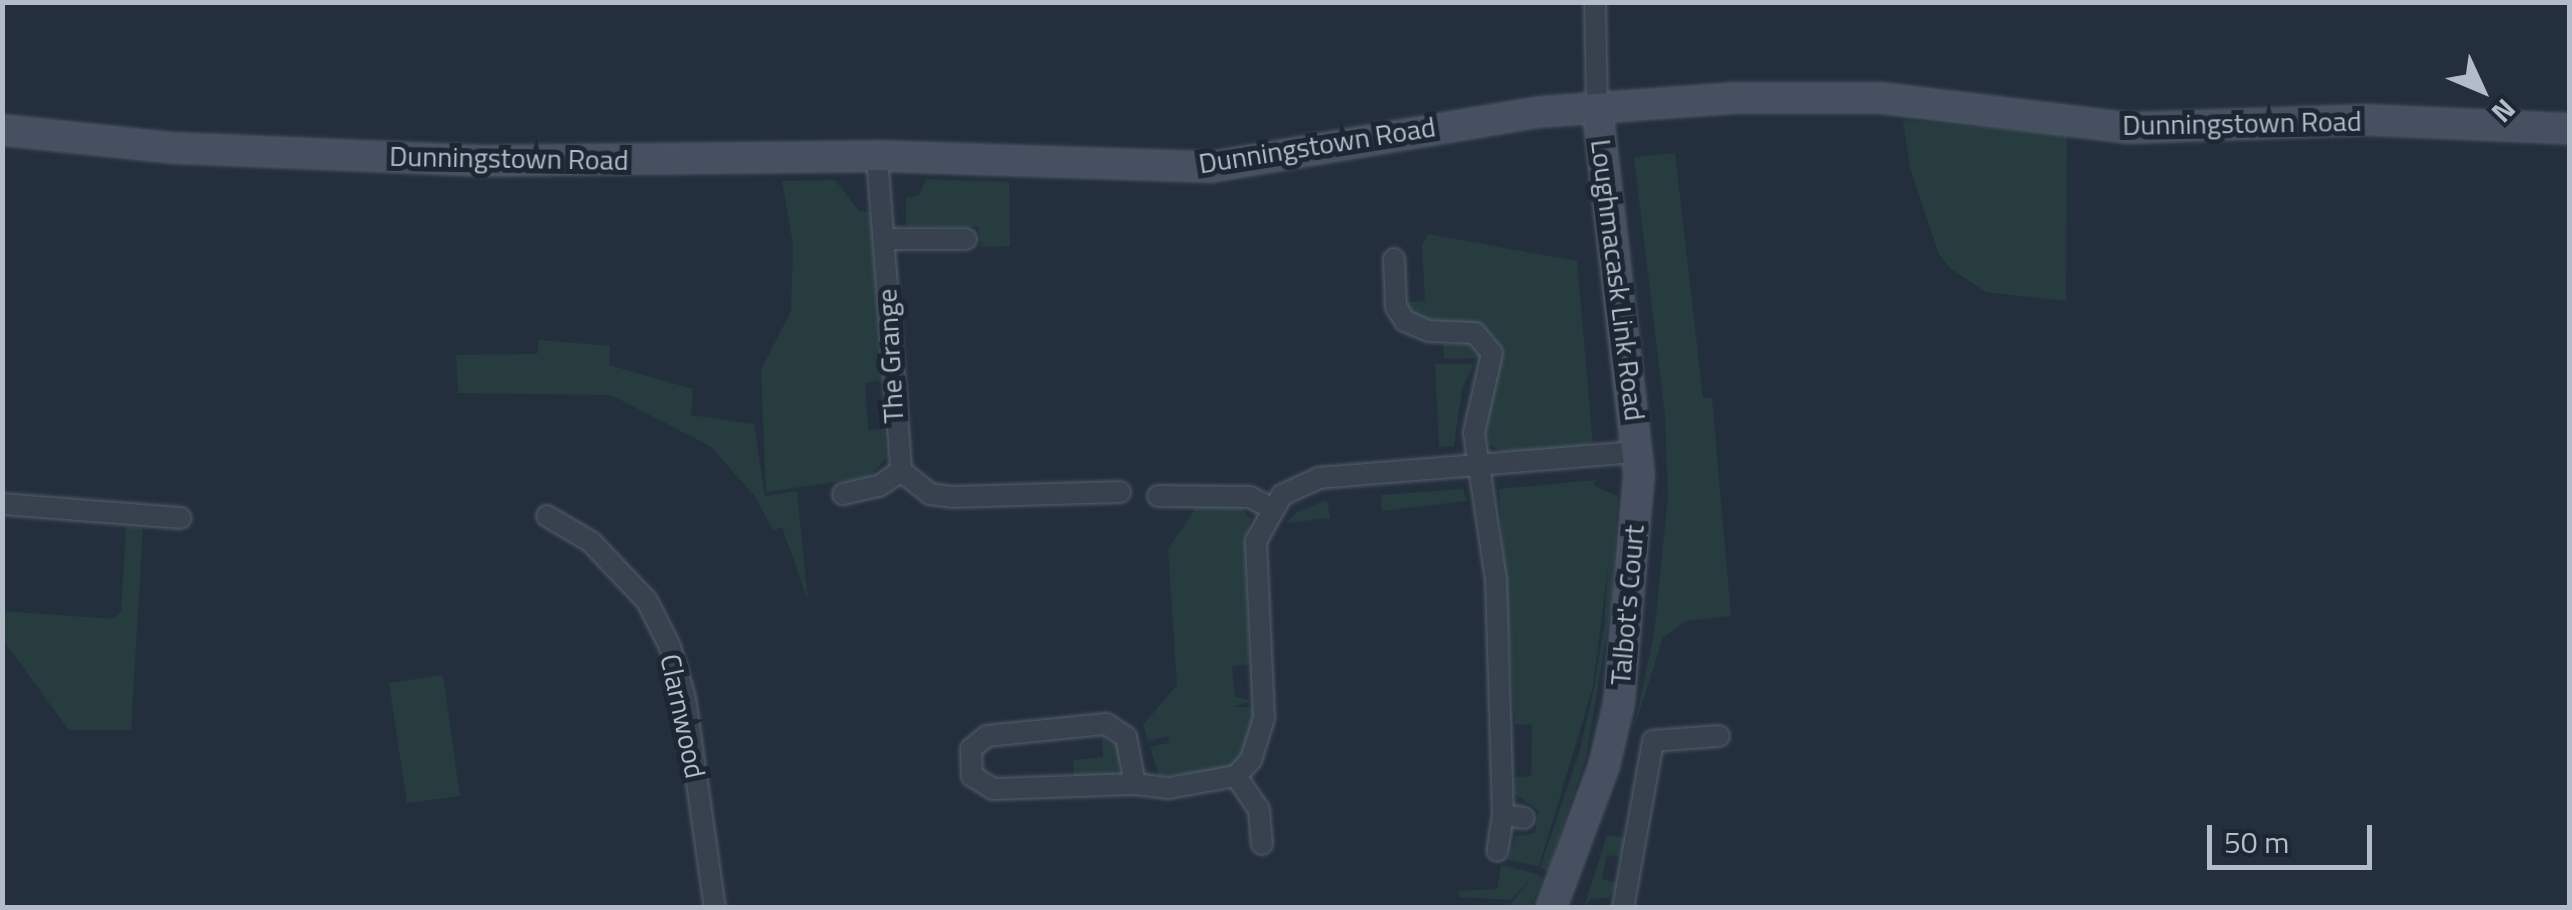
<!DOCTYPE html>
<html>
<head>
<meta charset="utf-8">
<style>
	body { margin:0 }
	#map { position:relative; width:2572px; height:910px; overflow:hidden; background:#242f3e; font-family:"Titillium Web",sans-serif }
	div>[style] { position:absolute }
	.green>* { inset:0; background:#263c3f }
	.roads { filter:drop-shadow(0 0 2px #565f6c) drop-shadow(0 0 2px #565f6c) }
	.street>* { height:20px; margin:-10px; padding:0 10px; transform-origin:10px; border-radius:10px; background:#38414e }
	.secondary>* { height:28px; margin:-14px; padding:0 14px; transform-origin:14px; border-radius:14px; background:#465061 }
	span { translate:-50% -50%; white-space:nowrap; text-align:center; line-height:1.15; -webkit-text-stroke:10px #1d2633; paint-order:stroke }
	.street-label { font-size:28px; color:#b4bcc9 }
	.frame { position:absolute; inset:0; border:5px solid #b4bcc9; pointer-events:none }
	.north { position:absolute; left:2432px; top:40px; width:100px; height:100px; -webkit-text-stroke:8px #1d2633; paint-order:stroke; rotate:134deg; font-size:28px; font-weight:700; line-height:40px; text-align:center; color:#b4bcc9 }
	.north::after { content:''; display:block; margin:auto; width:35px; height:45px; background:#b4bcc9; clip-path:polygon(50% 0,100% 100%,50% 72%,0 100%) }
	.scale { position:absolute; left:2207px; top:825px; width:165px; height:45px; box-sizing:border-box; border:5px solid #b4bcc9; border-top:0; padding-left:12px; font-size:30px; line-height:35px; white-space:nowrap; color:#b4bcc9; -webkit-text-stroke:8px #1d2633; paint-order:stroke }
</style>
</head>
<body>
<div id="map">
	<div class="green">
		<div style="clip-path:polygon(1903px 120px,2067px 135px,2066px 301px,1986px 292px,1951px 269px,1939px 254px,1910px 168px)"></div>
		<div style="clip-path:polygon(1675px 153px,1703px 398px,1712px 398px,1731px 616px,1686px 621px,1663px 638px,1633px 732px,1654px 634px,1668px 497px,1665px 416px,1634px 157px)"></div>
		<div style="clip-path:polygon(926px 179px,1009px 182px,1010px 246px,981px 247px,978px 227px,906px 226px,906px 198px,919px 195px)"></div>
		<div style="clip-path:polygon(835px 180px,859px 211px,871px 212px,881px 380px,865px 383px,868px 430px,884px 429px,886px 458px,869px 477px,766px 492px,761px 370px,791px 311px,793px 245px,782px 181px)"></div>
		<div style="clip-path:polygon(1428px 234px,1577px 261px,1593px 446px,1503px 452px,1487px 443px,1485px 422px,1501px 356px,1493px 335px,1481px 325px,1428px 322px,1408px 311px,1407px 302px,1425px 301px,1422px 245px)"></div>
		<div style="clip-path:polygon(539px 340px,610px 346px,609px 365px,693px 389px,691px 415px,754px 424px,765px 496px,797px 491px,808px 601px,782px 527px,773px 530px,754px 495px,710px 446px,611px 395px,458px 393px,456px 355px,537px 354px)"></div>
		<div style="clip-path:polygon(1465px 342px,1482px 358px,1444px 359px,1443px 344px)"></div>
		<div style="clip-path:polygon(1435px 364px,1474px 364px,1462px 389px,1454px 446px,1439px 447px)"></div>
		<div style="clip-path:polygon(1595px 480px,1594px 486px,1618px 496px,1612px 603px,1586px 758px,1548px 871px,1540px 868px,1580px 750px,1594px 688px,1604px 626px,1608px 567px,1593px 687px,1539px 866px,1508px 860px,1516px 836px,1535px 833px,1539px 811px,1515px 794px,1514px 777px,1531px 776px,1532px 725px,1515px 724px,1499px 489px)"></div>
		<div style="clip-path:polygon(1463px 489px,1467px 501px,1382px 511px,1381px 495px)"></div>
		<div style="clip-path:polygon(1327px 500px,1330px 518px,1286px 523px,1297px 512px)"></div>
		<div style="clip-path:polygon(1198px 505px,1242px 508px,1251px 520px,1245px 540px,1249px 664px,1232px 666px,1235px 697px,1253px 701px,1232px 707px,1253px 707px,1253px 731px,1232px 770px,1159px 776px,1150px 747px,1169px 743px,1168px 736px,1148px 741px,1143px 725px,1177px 685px,1168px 549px)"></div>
		<div style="clip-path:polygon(126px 527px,143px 528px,131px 730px,69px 730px,3px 640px,3px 611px,113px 619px,121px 612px)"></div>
		<div style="clip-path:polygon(443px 675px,460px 796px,407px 803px,389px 683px)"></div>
		<div style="clip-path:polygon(1102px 738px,1121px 749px,1118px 769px,1111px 777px,1074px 780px,1073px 760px,1103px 757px)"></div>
		<div style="clip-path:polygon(1607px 835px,1626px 838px,1621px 857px,1607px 855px,1602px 879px,1618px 884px,1609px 898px,1590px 899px,1584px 908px)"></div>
		<div style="clip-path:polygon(1501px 865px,1537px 874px,1543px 879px,1531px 907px,1508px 907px,1533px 876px,1511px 900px,1460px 897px,1458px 891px,1497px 889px)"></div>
	</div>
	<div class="roads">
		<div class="street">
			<div style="left:1595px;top:2px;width:106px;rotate:88.9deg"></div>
			<div style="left:877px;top:156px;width:316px;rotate:85.6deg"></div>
			<div style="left:901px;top:471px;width:37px;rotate:38deg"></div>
			<div style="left:930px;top:494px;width:23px;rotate:7deg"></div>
			<div style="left:953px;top:497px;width:167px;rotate:-1.7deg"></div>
			<div style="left:884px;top:239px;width:82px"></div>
			<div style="left:1394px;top:259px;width:48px;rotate:87.6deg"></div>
			<div style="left:1396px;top:307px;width:17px;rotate:57deg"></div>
			<div style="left:1405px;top:321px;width:26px;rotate:23deg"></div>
			<div style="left:1429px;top:331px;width:46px;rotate:2.5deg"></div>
			<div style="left:1475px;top:333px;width:26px;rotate:50deg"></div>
			<div style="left:1492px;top:353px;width:82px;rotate:102.7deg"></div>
			<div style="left:1474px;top:433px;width:149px;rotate:81.5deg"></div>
			<div style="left:1496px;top:580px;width:235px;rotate:88.3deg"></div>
			<div style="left:1503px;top:815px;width:36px;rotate:99deg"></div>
			<div style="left:843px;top:494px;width:37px;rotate:-13deg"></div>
			<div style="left:879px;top:486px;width:27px;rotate:-34deg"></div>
			<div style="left:1158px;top:496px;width:92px;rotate:0.6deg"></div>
			<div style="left:1250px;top:497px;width:24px;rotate:28deg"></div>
			<div style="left:2px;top:504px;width:179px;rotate:4.5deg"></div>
			<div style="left:547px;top:516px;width:51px;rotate:30.6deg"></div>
			<div style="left:591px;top:542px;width:81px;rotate:46.5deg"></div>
			<div style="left:647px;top:601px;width:51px;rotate:63.4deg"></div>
			<div style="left:670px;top:647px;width:53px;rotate:73.6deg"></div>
			<div style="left:685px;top:698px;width:212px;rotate:81.9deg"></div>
			<div style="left:1236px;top:776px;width:41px;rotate:55.9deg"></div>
			<div style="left:1259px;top:810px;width:34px;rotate:85deg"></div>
			<div style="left:1135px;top:784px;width:142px;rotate:178deg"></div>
			<div style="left:993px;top:789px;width:25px;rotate:-148deg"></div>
			<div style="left:972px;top:776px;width:27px;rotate:-92deg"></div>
			<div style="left:971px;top:749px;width:21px;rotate:-39deg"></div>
			<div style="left:987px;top:736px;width:120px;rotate:-5.8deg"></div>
			<div style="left:1106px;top:724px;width:24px;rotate:33deg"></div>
			<div style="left:1126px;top:737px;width:48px;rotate:79.2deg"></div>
			<div style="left:1135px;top:784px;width:34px;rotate:7deg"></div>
			<div style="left:1169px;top:788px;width:68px;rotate:-10.2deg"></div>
			<div style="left:1236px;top:776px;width:22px;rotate:-47deg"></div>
			<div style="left:1251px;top:760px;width:44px;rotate:-72.8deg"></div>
			<div style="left:1264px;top:718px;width:177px;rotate:-92.6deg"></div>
			<div style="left:1256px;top:541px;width:53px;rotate:-60.5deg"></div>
			<div style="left:1282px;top:495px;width:41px;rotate:-24.7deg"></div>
			<div style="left:1319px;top:478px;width:320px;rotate:-4.7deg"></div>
			<div style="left:1503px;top:815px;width:21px;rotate:8deg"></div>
			<div style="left:1623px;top:908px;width:170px;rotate:-79.8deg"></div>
			<div style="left:1653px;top:741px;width:66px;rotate:-4.3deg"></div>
		</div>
		<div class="secondary">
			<div style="left:2px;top:130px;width:173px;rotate:6deg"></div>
			<div style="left:174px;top:148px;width:305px;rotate:2.4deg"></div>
			<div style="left:479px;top:161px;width:398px;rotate:-0.7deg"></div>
			<div style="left:877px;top:156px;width:334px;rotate:1.9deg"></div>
			<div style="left:1211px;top:167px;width:334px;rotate:-9.5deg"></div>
			<div style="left:1540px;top:112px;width:196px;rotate:-4.1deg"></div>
			<div style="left:1735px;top:98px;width:146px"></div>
			<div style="left:1881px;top:98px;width:250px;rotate:6.9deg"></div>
			<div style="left:2129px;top:128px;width:238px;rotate:-1.9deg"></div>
			<div style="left:2367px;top:120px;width:203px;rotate:2.5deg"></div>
			<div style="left:1551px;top:908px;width:152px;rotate:-69.5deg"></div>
			<div style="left:1604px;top:766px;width:65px;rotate:-76.6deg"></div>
			<div style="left:1619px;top:703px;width:230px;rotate:-85deg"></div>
			<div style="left:1639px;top:474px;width:368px;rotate:-96.5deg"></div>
		</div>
	</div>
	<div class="street-label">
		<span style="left:2242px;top:123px;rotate:-1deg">Dunningstown Road</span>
		<span style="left:1317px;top:145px;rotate:-9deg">Dunningstown Road</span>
		<span style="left:509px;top:158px;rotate:1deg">Dunningstown Road</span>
		<span style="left:1618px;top:280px;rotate:83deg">Loughmacask Link Road</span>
		<span style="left:890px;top:356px;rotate:-93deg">The Grange</span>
		<span style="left:1627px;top:605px;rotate:-85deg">Talbot's Court</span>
		<span style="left:683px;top:716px;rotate:78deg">Clarnwood</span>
	</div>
	<div class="frame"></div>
	<div class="north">N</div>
	<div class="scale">50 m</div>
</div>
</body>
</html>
